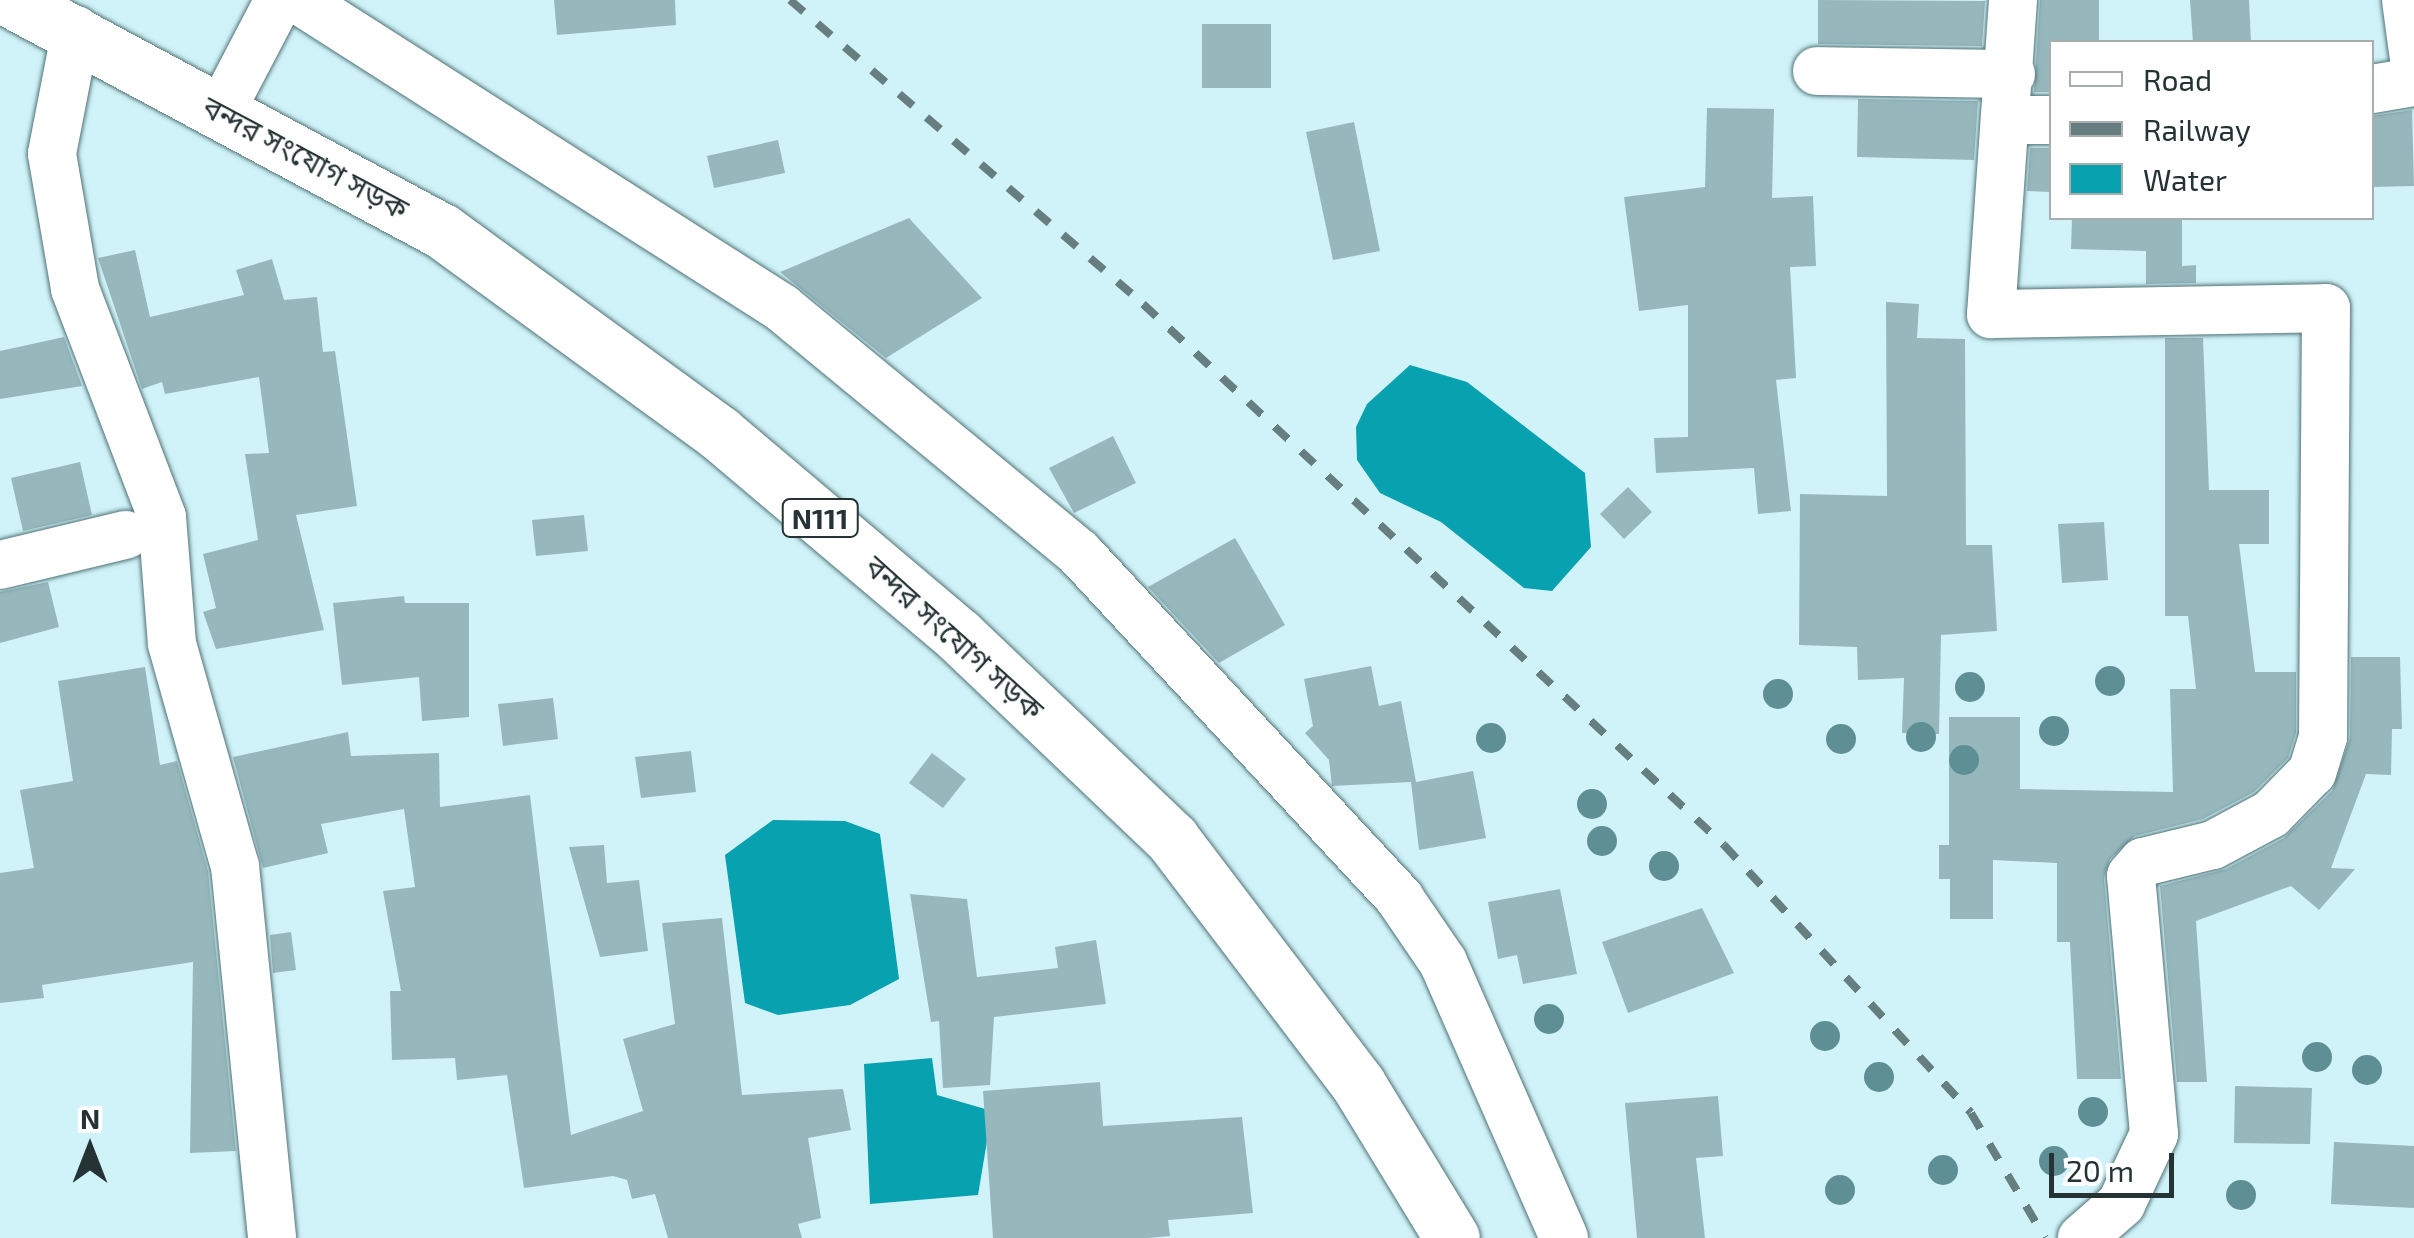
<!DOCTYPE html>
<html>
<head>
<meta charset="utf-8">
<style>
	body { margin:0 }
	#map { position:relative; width:2414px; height:1238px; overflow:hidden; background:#cff3f8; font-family:"Exo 2","Noto Sans Bengali",sans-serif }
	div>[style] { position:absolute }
	.water>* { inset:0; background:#07a1af }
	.building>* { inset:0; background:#96b8bd }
	.roads { filter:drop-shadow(0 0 2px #517276) drop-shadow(0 0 2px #517276) }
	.minor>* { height:48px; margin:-24px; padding:0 24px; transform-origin:24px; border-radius:24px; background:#fff }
	.highway>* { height:55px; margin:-27.5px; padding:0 27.5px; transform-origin:27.5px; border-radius:27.5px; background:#fff }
	.rail>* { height:8px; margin-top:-4px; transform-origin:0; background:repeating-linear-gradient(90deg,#677e81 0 18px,transparent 0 36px) }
	.trees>* { width:30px; height:30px; margin:-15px; border-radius:50%; background:#5e8f94 }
	span { translate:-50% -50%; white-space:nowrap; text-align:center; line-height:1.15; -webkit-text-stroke:8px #fff; paint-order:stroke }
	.shield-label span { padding:2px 8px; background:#fff; border:2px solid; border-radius:8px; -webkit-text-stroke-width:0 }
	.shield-label { font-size:28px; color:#253335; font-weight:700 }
	.street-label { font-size:30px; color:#253335 }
	.legend { position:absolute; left:2049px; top:40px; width:325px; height:180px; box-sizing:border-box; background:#fff; border:2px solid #a8adae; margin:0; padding:12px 18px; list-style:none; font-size:30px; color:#253335 }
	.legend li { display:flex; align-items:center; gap:20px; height:50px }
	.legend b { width:50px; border:2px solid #a8adae }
	.north { position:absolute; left:40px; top:1098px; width:100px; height:100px; -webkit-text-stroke:8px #fff; paint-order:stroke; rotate:0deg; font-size:28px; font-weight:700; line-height:40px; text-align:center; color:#253335 }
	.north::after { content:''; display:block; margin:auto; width:35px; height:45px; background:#253335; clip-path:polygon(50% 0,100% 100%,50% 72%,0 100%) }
	.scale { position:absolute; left:2049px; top:1153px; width:125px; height:45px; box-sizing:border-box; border:5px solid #253335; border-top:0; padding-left:12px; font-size:30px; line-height:35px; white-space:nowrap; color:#253335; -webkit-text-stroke:8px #fff; paint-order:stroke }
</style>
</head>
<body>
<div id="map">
	<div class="water">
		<div style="clip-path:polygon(1410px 365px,1467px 382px,1585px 473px,1591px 547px,1552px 591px,1524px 588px,1441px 522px,1380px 493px,1357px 460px,1356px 427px,1367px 404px)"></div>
		<div style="clip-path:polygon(773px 820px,845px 821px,880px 834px,899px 979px,850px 1005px,778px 1015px,745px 1003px,725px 855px)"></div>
		<div style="clip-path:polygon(932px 1058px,937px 1095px,992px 1111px,978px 1195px,870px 1204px,864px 1064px)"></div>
	</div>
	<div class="building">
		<div style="clip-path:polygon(554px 0,675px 0,676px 25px,557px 35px)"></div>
		<div style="clip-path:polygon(1818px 0,1985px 1px,1982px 46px,1818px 44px)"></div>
		<div style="clip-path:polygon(2040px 0,2099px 0,2099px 42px,2052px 42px,2052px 92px,2034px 92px)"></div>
		<div style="clip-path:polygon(2190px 0,2249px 0,2251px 42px,2193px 42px)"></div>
		<div style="clip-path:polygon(1202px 24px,1271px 24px,1271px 88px,1202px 88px)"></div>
		<div style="clip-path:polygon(1858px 99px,1978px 101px,1974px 160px,1857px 157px)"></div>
		<div style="clip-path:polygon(1707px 108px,1774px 109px,1772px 198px,1813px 196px,1816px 266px,1790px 267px,1796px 378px,1776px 380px,1791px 511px,1758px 514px,1754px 468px,1656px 473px,1654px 438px,1688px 437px,1688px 305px,1639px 311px,1624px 197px,1705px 187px)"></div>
		<div style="clip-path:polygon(2412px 110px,2414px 186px,2372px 187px,2372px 116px)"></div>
		<div style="clip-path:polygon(1354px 122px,1380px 251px,1333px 260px,1306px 132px)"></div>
		<div style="clip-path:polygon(778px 140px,785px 173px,714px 188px,707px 156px)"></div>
		<div style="clip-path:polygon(2030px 148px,2052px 148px,2052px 192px,2027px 191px)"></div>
		<div style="clip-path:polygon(909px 218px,982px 298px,886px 358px,780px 272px)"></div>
		<div style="clip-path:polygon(2072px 218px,2182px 218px,2182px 266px,2196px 265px,2196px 283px,2146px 284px,2146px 251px,2071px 249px)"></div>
		<div style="clip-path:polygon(135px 250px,150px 317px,244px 295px,236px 270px,272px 259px,284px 300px,317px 297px,323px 352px,335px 351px,357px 506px,296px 515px,324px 630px,216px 649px,203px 612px,216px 608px,203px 554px,258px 540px,245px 454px,269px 453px,259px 377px,165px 394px,162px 382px,142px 389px,98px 258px)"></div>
		<div style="clip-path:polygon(1886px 302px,1919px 304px,1917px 338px,1965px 339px,1966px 545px,1992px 545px,1997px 631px,1941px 635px,1939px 734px,1902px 733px,1904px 678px,1858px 680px,1857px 647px,1799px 645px,1800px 494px,1887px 496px)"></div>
		<div style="clip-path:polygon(64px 337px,82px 386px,0 399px,0 351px)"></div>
		<div style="clip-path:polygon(2165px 338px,2203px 338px,2209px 490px,2269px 490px,2269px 544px,2239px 544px,2255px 672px,2296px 672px,2296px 733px,2288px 758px,2254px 792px,2203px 819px,2135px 836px,2110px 859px,2104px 878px,2121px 1079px,2077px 1079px,2070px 942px,2057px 942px,2057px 863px,1993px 860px,1993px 919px,1950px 919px,1950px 879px,1939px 879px,1939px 845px,1949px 845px,1949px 717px,2020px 717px,2020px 789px,2173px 792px,2170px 689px,2196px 689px,2188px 616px,2165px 616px)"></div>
		<div style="clip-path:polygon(1113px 436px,1136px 483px,1074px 513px,1049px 468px)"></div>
		<div style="clip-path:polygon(80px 462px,92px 515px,23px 531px,11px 478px)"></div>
		<div style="clip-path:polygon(1628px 487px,1652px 512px,1624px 539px,1600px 514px)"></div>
		<div style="clip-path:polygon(584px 515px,588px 551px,536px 556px,532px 520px)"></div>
		<div style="clip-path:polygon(2104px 522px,2108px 580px,2062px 583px,2058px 524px)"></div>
		<div style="clip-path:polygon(1235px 538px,1285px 625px,1219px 663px,1148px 587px)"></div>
		<div style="clip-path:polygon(48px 582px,59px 627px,0 643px,0 592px)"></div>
		<div style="clip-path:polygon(404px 596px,405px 603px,469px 603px,469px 717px,422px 721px,419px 677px,342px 685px,333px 603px)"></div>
		<div style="clip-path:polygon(2351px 657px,2400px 657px,2402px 729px,2392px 729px,2391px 775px,2366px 774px,2331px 868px,2355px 869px,2319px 910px,2291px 886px,2196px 921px,2207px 1082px,2177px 1082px,2160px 886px,2226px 869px,2284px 838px,2332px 791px,2350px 738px)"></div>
		<div style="clip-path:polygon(1371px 666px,1379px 706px,1401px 701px,1416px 782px,1473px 771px,1486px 838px,1419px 850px,1411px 782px,1332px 786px,1329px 760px,1305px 733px,1313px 726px,1304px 679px)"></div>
		<div style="clip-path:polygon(145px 667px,160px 765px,177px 761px,208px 871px,236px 1151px,190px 1153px,193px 962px,42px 985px,44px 998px,0 1003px,0 873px,34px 868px,20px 790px,73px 781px,58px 681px)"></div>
		<div style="clip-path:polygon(553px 698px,558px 739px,503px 746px,498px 704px)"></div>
		<div style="clip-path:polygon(348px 732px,351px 756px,439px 753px,440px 807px,530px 795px,571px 1135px,643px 1111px,623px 1039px,675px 1024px,662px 923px,722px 918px,742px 1095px,843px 1089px,851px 1130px,808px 1138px,821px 1218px,798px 1224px,802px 1238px,668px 1238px,655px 1194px,632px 1199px,627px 1180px,613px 1176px,524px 1188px,507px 1075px,457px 1080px,455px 1058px,392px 1060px,390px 991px,401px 991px,383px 891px,415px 887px,404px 809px,321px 824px,328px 853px,263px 868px,233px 757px)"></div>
		<div style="clip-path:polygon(691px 751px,696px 792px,641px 798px,635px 757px)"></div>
		<div style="clip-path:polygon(932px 753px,966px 779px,943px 808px,909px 783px)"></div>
		<div style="clip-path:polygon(604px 845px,607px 883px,639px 880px,648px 951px,600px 957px,569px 847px)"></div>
		<div style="clip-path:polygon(1560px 889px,1577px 974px,1523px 984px,1517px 955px,1498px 959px,1488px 902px)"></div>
		<div style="clip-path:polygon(910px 894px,967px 899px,977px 977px,1058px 968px,1055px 947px,1096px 940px,1106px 1004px,994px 1017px,990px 1085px,943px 1088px,939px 1021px,931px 1022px)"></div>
		<div style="clip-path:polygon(1702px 908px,1734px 973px,1628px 1013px,1602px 942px)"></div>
		<div style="clip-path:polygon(291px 932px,296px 970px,273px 973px,270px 935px)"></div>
		<div style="clip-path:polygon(1100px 1082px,1103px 1126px,1242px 1117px,1253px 1213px,1168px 1220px,1170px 1236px,1148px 1238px,993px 1238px,983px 1091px)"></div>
		<div style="clip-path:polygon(2235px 1086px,2312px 1088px,2310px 1144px,2234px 1143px)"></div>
		<div style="clip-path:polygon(1718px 1096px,1723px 1156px,1696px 1158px,1705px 1238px,1637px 1238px,1625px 1103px)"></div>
		<div style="clip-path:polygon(2334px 1142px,2414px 1146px,2414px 1208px,2331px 1204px)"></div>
	</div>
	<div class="roads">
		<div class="minor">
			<div style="left:299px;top:0;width:573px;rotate:32.52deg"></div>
			<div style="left:782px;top:308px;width:385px;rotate:39.5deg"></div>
			<div style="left:1079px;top:553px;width:472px;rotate:47.1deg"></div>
			<div style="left:1400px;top:899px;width:76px;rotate:55.7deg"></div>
			<div style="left:1443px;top:962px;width:301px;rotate:66.3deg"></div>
			<div style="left:2013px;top:0;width:315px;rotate:94deg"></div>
			<div style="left:1991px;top:314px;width:335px;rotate:-1deg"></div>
			<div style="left:2326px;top:308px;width:429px;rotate:90.4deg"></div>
			<div style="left:2323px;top:737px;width:37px;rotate:107deg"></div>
			<div style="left:2312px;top:772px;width:59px;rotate:134.3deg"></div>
			<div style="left:2271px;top:814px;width:66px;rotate:151.9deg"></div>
			<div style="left:2213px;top:845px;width:72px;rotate:166.3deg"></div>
			<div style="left:2143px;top:862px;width:18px;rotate:131deg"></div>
			<div style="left:2131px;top:876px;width:259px;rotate:84.9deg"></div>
			<div style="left:2154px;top:1134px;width:77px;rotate:115.2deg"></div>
			<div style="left:2121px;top:1204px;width:52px;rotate:138.9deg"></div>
			<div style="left:2406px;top:0;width:60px;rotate:82.3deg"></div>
			<div style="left:76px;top:30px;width:126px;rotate:101deg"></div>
			<div style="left:52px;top:154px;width:137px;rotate:80.3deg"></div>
			<div style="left:75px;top:289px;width:244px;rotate:69.1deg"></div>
			<div style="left:162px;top:517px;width:127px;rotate:85.5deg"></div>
			<div style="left:172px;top:644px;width:231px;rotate:74.2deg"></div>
			<div style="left:235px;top:866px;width:374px;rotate:84.3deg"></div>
			<div style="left:1817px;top:71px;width:194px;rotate:0.9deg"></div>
			<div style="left:2372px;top:89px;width:43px;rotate:-9.5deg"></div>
			<div style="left:221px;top:111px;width:125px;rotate:-62.4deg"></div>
			<div style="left:2011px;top:120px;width:41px"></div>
			<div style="left:0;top:565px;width:129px;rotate:-13.5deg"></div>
		</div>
		<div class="highway">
			<div style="left:11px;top:0;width:489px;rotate:28.2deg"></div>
			<div style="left:442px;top:231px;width:343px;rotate:36.1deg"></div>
			<div style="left:719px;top:433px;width:314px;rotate:40.2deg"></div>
			<div style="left:959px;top:636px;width:294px;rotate:43.6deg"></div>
			<div style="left:1172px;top:839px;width:308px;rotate:52.8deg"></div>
			<div style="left:1358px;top:1084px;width:180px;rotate:58.6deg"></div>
		</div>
	</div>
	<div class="rail">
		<div style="left:790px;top:0;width:466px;rotate:40.7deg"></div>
		<div style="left:1143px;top:304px;width:794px;rotate:42.96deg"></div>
		<div style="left:1724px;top:845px;width:364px;rotate:47.3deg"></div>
		<div style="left:1971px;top:1113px;width:145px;rotate:59.4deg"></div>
	</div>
	<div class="trees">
		<div style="left:2110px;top:681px"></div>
		<div style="left:1970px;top:687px"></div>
		<div style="left:1778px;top:694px"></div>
		<div style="left:2054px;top:731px"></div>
		<div style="left:1921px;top:737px"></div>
		<div style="left:1491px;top:738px"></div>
		<div style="left:1841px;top:739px"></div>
		<div style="left:1964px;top:760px"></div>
		<div style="left:1592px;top:804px"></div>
		<div style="left:1602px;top:841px"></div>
		<div style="left:1664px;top:866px"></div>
		<div style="left:1549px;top:1019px"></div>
		<div style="left:1825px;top:1036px"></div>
		<div style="left:2317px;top:1057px"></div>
		<div style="left:2367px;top:1070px"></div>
		<div style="left:1879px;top:1077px"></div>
		<div style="left:2093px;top:1112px"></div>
		<div style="left:2054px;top:1161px"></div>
		<div style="left:1943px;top:1170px"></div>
		<div style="left:1840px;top:1190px"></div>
		<div style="left:2241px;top:1195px"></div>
	</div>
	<div class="shield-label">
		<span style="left:820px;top:518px">N111</span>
	</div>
	<div class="street-label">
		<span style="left:306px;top:157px;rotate:28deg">বন্দর সংযোগ সড়ক</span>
		<span style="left:955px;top:637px;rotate:42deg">বন্দর সংযোগ সড়ক</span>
	</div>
	<ul class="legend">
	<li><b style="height:12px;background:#fff"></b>Road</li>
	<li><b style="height:12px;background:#677e81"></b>Railway</li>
	<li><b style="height:28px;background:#07a1af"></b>Water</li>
	</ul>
	<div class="north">N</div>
	<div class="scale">20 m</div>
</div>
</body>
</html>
